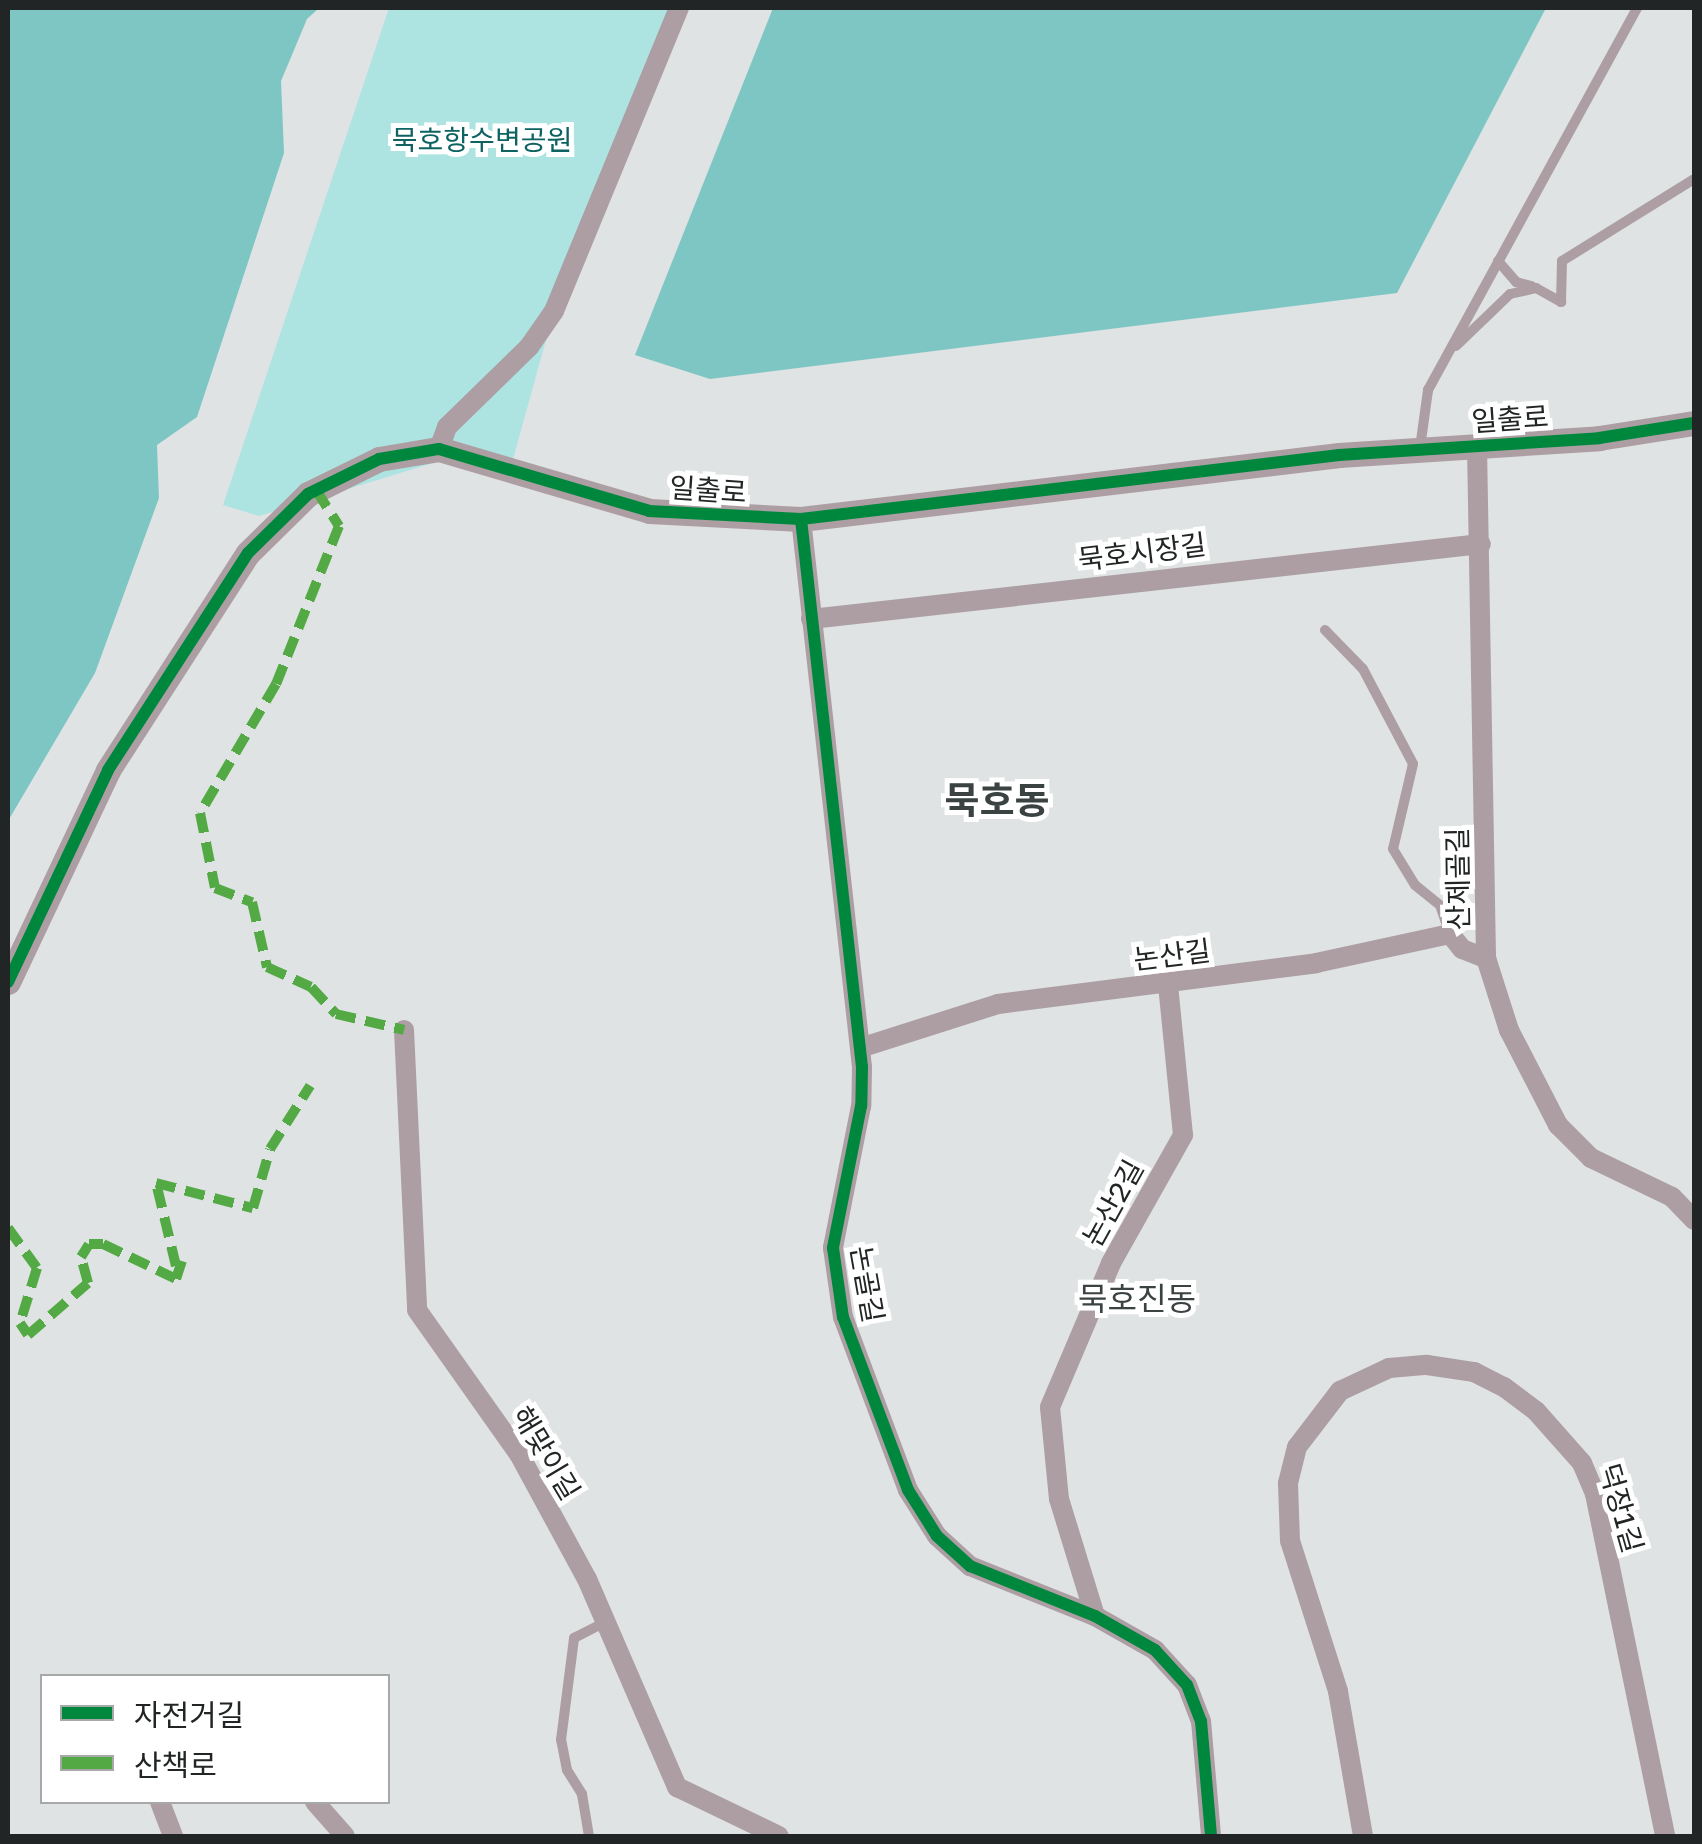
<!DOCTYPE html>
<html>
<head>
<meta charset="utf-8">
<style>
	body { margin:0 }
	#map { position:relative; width:1702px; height:1844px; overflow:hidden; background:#dfe3e3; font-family:"Golos Text","Noto Sans KR",sans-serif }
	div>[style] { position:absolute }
	.green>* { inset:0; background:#ade4e2 }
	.water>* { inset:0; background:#7ec6c4 }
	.service>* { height:10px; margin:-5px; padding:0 5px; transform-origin:5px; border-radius:5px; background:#ad9ea3 }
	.minor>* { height:20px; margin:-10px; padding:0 10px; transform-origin:10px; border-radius:10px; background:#ad9ea3 }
	.tertiary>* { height:25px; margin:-12.5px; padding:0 12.5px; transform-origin:12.5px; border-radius:12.5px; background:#ad9ea3 }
	.quiet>* { height:10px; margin-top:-5px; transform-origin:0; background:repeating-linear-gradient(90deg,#53aa44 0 20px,transparent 0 30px) }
	.cycleway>* { height:12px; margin:-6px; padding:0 6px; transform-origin:6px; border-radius:6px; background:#00873e }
	span { translate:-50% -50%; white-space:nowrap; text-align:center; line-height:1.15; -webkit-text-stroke:10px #fff; paint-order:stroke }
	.park-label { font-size:28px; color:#0e6362 }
	.street-label { font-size:28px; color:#222525 }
	.quarter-label { font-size:32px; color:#3b4242 }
	.district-label { font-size:38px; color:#3b4242; font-weight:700 }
	.frame { position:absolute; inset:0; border:10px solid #222525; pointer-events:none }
	.legend { position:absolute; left:40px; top:1674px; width:350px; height:130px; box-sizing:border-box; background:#fff; border:2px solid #a7a8a8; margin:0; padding:12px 18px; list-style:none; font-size:30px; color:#222525 }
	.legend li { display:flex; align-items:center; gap:20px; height:50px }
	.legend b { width:50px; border:2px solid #a7a8a8 }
</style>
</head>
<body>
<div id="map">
	<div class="green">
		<div style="clip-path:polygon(389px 8px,679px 8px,554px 311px,510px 470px,456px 456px,259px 516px,223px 505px)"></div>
	</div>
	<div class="water">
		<div style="clip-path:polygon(8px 8px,319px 8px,307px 19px,281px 81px,284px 153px,197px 417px,157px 445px,159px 498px,95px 673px,8px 821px)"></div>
		<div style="clip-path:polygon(773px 8px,1546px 8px,1397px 293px,710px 379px,635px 355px)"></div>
	</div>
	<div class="service">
		<div style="left:1498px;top:261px;width:28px;rotate:49deg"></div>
		<div style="left:1516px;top:282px;width:16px;rotate:15deg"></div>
		<div style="left:1561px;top:302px;width:41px;rotate:-88.6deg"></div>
		<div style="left:1562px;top:261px;width:155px;rotate:-31.8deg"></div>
		<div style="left:1456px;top:346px;width:75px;rotate:-43.9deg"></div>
		<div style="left:1510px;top:294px;width:27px;rotate:-13deg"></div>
		<div style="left:1536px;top:288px;width:29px;rotate:29deg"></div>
		<div style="left:1420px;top:448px;width:59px;rotate:-82.1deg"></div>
		<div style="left:1428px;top:390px;width:435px;rotate:-61.3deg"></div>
		<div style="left:1325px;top:630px;width:54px;rotate:45.7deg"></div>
		<div style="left:1363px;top:669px;width:107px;rotate:62.2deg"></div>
		<div style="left:1413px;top:764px;width:87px;rotate:103.2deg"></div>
		<div style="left:1393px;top:849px;width:42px;rotate:58.6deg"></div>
		<div style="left:1415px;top:885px;width:32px;rotate:39deg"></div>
		<div style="left:1440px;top:905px;width:31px;rotate:71deg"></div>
		<div style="left:589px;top:1836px;width:43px;rotate:-99.5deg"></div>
		<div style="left:582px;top:1794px;width:28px;rotate:-122deg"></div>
		<div style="left:567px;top:1770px;width:31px;rotate:-101deg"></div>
		<div style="left:561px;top:1740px;width:103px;rotate:-82.7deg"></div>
		<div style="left:574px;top:1638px;width:35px;rotate:-27deg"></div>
	</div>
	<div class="minor">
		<div style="left:1477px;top:446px;width:512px;rotate:88.99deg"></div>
		<div style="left:1486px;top:958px;width:76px;rotate:72.3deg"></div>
		<div style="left:1509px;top:1030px;width:107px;rotate:62.7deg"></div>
		<div style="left:1558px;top:1125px;width:47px;rotate:45deg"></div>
		<div style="left:1591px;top:1158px;width:90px;rotate:25.7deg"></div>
		<div style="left:1672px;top:1197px;width:32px;rotate:46deg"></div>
		<div style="left:439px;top:449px;width:23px;rotate:-70deg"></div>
		<div style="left:447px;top:427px;width:115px;rotate:-44.3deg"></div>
		<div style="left:529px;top:347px;width:44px;rotate:-55.2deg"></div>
		<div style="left:554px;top:311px;width:328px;rotate:-67.6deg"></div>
		<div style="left:801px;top:519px;width:551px;rotate:83.65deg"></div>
		<div style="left:862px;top:1067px;width:39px;rotate:91deg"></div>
		<div style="left:861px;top:1106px;width:145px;rotate:101.2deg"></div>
		<div style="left:833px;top:1248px;width:70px;rotate:81.8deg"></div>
		<div style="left:843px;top:1317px;width:185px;rotate:69.4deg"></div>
		<div style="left:908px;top:1490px;width:54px;rotate:57.8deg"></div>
		<div style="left:937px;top:1536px;width:45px;rotate:42.3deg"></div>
		<div style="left:970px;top:1566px;width:135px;rotate:21.8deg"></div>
		<div style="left:1095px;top:1616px;width:69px;rotate:29.5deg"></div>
		<div style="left:1155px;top:1650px;width:47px;rotate:47.6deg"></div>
		<div style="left:1187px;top:1685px;width:39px;rotate:69deg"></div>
		<div style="left:1201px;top:1721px;width:115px;rotate:85deg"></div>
		<div style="left:811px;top:619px;width:674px;rotate:-6.39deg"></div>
		<div style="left:404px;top:1030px;width:280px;rotate:87.3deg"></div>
		<div style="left:417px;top:1310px;width:176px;rotate:54.7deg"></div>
		<div style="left:519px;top:1454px;width:142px;rotate:61.5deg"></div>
		<div style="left:587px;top:1579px;width:227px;rotate:66.6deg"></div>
		<div style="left:677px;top:1787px;width:113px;rotate:25.7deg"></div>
		<div style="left:860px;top:1048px;width:145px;rotate:-17.7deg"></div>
		<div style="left:998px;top:1004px;width:321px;rotate:-7.3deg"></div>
		<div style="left:1316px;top:963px;width:137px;rotate:-12.2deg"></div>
		<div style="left:1450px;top:934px;width:19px;rotate:51deg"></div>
		<div style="left:1462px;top:949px;width:26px;rotate:21deg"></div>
		<div style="left:1095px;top:1616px;width:122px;rotate:-107.1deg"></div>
		<div style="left:1059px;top:1499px;width:92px;rotate:-95.6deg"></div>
		<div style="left:1050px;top:1407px;width:156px;rotate:-67deg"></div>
		<div style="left:1111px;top:1263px;width:147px;rotate:-60.6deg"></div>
		<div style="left:1183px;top:1135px;width:152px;rotate:-95.7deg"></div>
		<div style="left:160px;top:1802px;width:36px;rotate:69deg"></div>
		<div style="left:315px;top:1802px;width:45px;rotate:48.6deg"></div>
		<div style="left:1363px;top:1836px;width:147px;rotate:-99.8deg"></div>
		<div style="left:1338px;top:1691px;width:157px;rotate:-107.7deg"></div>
		<div style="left:1290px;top:1541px;width:58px;rotate:-92deg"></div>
		<div style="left:1288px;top:1483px;width:37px;rotate:-76deg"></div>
		<div style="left:1297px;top:1447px;width:71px;rotate:-52.5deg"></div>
		<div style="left:1340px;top:1391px;width:54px;rotate:-25.1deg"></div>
		<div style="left:1389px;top:1368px;width:38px;rotate:-5deg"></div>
		<div style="left:1427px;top:1365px;width:48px;rotate:8.5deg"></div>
		<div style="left:1474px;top:1372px;width:34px;rotate:27deg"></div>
		<div style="left:1504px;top:1387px;width:40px;rotate:37deg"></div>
		<div style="left:1536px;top:1411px;width:69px;rotate:48.5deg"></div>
		<div style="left:1582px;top:1463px;width:34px;rotate:67deg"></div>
		<div style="left:1595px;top:1494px;width:349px;rotate:78.4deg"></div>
	</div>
	<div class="tertiary">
		<div style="left:8px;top:982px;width:234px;rotate:-64.7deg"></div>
		<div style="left:108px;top:770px;width:258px;rotate:-57.2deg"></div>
		<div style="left:248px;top:553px;width:84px;rotate:-44.5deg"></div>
		<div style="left:308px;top:494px;width:79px;rotate:-26.2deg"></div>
		<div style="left:379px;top:459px;width:61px;rotate:-9.5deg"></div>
		<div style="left:439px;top:449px;width:219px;rotate:16.4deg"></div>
		<div style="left:649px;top:511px;width:152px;rotate:3deg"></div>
		<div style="left:801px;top:519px;width:542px;rotate:-6.78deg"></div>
		<div style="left:1339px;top:455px;width:261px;rotate:-3.7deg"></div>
		<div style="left:1599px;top:438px;width:96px;rotate:-9deg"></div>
	</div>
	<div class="quiet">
		<div style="left:316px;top:490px;width:43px;rotate:57.4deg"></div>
		<div style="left:339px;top:526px;width:170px;rotate:111.7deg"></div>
		<div style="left:276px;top:684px;width:150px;rotate:120.5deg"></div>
		<div style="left:200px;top:813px;width:76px;rotate:78.7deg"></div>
		<div style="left:215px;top:888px;width:40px;rotate:21deg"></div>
		<div style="left:252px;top:902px;width:67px;rotate:77deg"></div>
		<div style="left:267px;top:967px;width:48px;rotate:24.4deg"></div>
		<div style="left:311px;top:987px;width:37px;rotate:47deg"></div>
		<div style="left:336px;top:1014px;width:70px;rotate:13.2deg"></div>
		<div style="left:8px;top:1228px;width:49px;rotate:54.1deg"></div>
		<div style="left:37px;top:1268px;width:58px;rotate:107.2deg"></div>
		<div style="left:20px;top:1323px;width:14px;rotate:56deg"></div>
		<div style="left:28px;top:1335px;width:79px;rotate:-40.9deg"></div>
		<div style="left:88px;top:1283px;width:27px;rotate:-105deg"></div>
		<div style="left:81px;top:1257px;width:15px;rotate:-58deg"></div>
		<div style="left:89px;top:1244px;width:14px"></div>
		<div style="left:103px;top:1244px;width:81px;rotate:25.6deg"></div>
		<div style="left:176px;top:1279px;width:19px;rotate:-72deg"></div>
		<div style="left:176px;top:1266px;width:85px;rotate:-103.5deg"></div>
		<div style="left:156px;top:1183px;width:100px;rotate:14.5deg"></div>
		<div style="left:253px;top:1208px;width:61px;rotate:-73.9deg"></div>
		<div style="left:270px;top:1149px;width:75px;rotate:-57.6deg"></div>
	</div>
	<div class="cycleway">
		<div style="left:801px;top:519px;width:551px;rotate:83.65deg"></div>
		<div style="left:862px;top:1067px;width:39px;rotate:91deg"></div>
		<div style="left:861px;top:1106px;width:145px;rotate:101.2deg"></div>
		<div style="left:833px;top:1248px;width:70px;rotate:81.8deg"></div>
		<div style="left:843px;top:1317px;width:185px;rotate:69.4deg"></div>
		<div style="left:908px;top:1490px;width:54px;rotate:57.8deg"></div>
		<div style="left:937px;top:1536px;width:45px;rotate:42.3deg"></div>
		<div style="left:970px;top:1566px;width:135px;rotate:21.8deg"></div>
		<div style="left:1095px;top:1616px;width:69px;rotate:29.5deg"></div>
		<div style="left:1155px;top:1650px;width:47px;rotate:47.6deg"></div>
		<div style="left:1187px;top:1685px;width:39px;rotate:69deg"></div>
		<div style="left:1201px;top:1721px;width:115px;rotate:85deg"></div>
		<div style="left:8px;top:982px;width:234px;rotate:-64.7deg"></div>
		<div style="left:108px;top:770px;width:258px;rotate:-57.2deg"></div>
		<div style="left:248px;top:553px;width:84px;rotate:-44.5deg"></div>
		<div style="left:308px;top:494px;width:79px;rotate:-26.2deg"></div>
		<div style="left:379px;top:459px;width:61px;rotate:-9.5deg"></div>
		<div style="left:439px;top:449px;width:219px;rotate:16.4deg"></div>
		<div style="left:649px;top:511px;width:152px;rotate:3deg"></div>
		<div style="left:801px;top:519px;width:542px;rotate:-6.78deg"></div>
		<div style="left:1339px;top:455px;width:261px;rotate:-3.7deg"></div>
		<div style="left:1599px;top:438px;width:96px;rotate:-9deg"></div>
	</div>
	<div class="park-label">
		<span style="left:482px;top:140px">묵호항수변공원</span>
	</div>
	<div class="street-label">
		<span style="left:1510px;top:419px;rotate:-4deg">일출로</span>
		<span style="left:708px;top:490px;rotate:4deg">일출로</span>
		<span style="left:1142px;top:552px;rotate:-7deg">묵호시장길</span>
		<span style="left:1458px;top:879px;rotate:-91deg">산제골길</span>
		<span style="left:1172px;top:955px;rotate:-7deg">논산길</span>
		<span style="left:1113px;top:1203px;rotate:-61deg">논산2길</span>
		<span style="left:867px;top:1284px;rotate:80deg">논골길</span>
		<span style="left:546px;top:1453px;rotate:59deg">해맞이길</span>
		<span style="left:1621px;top:1508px;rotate:74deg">덕장1길</span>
	</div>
	<div class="quarter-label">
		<span style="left:1137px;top:1298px">묵호진동</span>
	</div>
	<div class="district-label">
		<span style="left:997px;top:800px">묵호동</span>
	</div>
	<div class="frame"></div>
	<ul class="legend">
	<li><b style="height:12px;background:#00873e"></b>자전거길</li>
	<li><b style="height:12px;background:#53aa44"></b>산책로</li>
	</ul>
</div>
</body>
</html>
